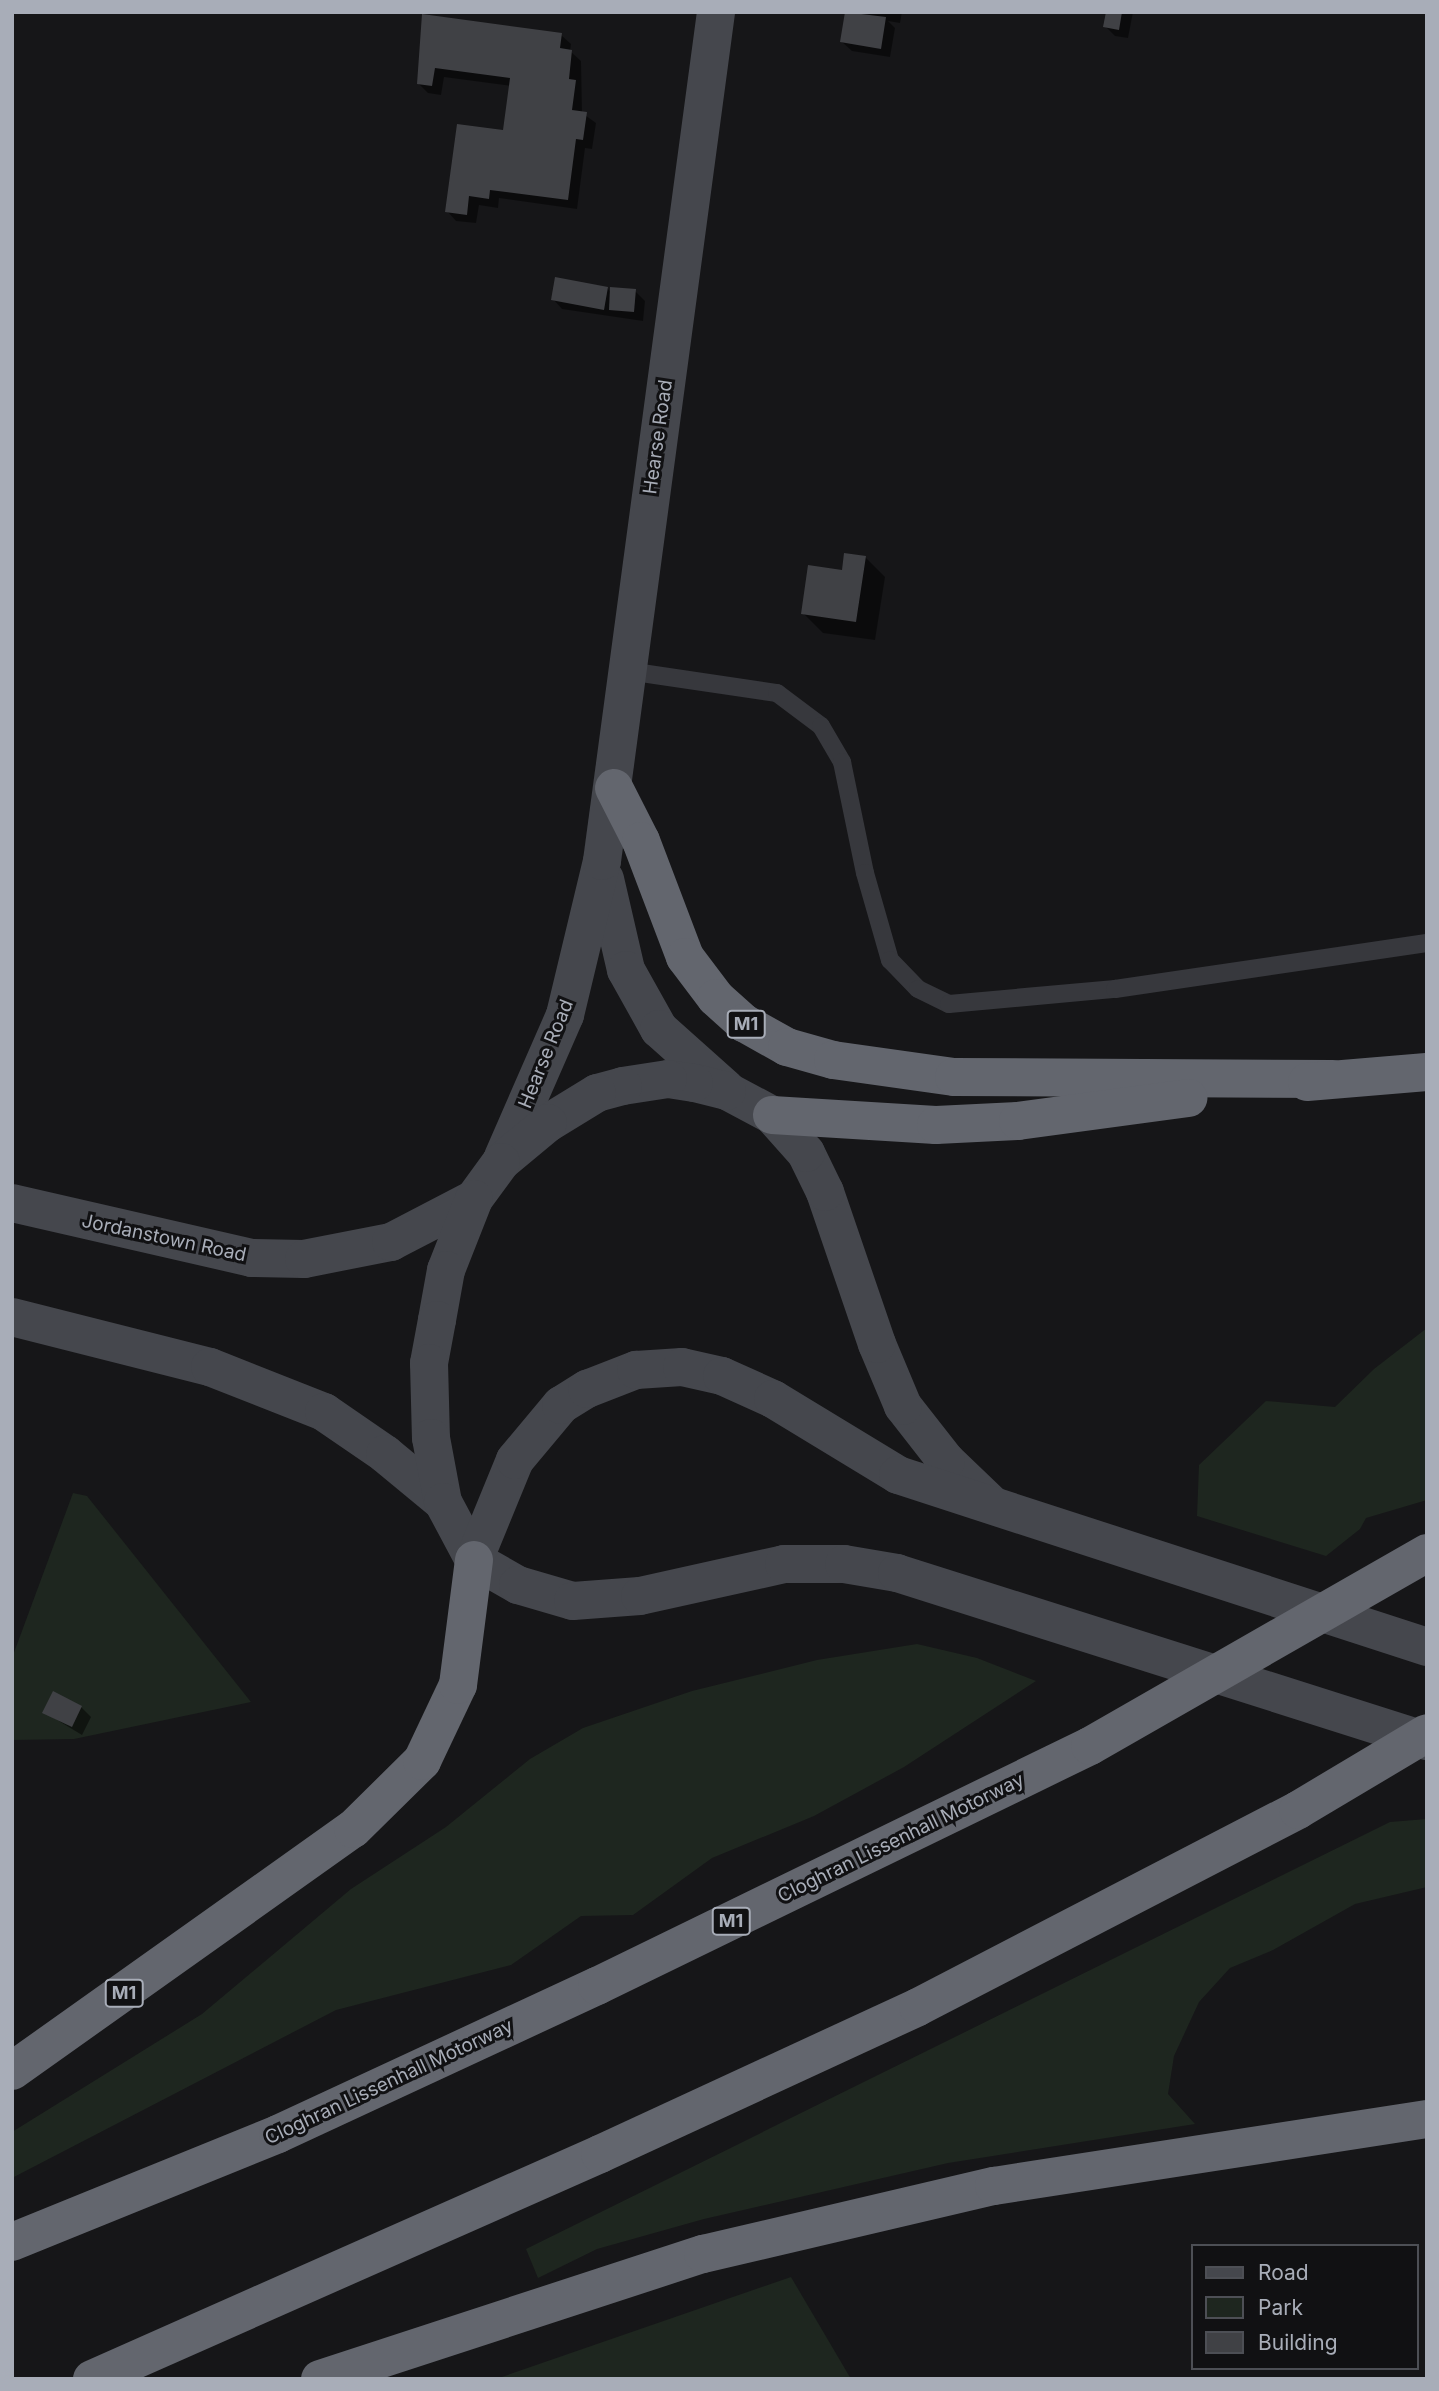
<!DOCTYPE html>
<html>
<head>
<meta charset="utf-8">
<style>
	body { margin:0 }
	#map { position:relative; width:1439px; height:2391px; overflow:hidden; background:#161618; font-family:Inter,sans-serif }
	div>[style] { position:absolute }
	.green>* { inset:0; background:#1e261f }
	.shadow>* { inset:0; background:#0007 }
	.building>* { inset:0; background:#404145 }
	.lane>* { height:18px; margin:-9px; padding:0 9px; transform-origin:9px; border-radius:9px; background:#37383d }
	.secondary>* { height:38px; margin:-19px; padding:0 19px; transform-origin:19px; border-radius:19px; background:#45474d }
	.highway>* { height:38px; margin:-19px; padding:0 19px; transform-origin:19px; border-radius:19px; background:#63666e }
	span { translate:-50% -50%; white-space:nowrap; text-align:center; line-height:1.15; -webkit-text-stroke:6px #111113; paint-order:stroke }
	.shield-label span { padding:2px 5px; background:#111113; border:2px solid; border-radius:5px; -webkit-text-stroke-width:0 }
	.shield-label { font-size:18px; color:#a8adb8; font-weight:700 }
	.street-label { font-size:19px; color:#a8adb8 }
	.frame { position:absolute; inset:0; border:14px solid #a8adb8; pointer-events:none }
	.legend { position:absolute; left:1191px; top:2244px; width:228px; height:126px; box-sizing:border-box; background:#111113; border:2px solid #4d4f55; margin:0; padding:9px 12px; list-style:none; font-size:21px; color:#a8adb8 }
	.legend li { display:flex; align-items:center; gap:14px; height:35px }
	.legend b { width:35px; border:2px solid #4d4f55 }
</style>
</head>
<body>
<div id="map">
	<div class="green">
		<div style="clip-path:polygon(1427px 1328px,1427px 1500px,1366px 1518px,1360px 1529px,1326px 1556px,1197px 1516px,1199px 1465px,1266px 1401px,1335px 1407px,1374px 1369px)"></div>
		<div style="clip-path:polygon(73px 1493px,87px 1496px,251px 1702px,74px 1739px,12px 1740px,12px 1658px)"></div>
		<div style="clip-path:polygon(917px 1644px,977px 1658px,1036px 1681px,904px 1767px,814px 1816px,712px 1858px,633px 1915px,581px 1916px,511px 1965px,336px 2010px,12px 2178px,12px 2132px,202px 2014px,351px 1889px,446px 1827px,530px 1759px,583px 1728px,692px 1691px,817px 1660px)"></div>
		<div style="clip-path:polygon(1427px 1819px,1427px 1887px,1355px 1904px,1273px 1950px,1230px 1968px,1199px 2002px,1174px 2056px,1168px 2094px,1195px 2124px,948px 2163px,704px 2219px,597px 2249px,538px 2278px,526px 2249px,1390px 1822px)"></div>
		<div style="clip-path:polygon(791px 2277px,851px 2379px,496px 2379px)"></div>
	</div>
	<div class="shadow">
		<div style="clip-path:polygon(854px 12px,902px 12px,900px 23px,888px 21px,895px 28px,890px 57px,852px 51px,842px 42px)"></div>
		<div style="clip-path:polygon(1108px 12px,1133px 12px,1128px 38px,1115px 36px,1105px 26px)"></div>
		<div style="clip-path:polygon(424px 16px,561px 35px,571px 44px,570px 51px,581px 61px,582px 113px,596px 123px,592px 149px,585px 148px,577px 209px,499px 198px,498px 208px,479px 205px,476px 223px,456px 221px,447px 211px,505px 132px,511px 86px,444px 77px,441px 95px,428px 93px,418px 83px)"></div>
		<div style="clip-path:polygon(607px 288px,612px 293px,635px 291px,645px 301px,643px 321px,562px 309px,553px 299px)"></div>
		<div style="clip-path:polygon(865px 557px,885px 577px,875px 640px,823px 633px,803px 613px,844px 572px)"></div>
		<div style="clip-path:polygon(81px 1707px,91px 1717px,82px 1735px,44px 1712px)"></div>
	</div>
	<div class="building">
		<div style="clip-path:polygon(845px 12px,886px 17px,881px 49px,840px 42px)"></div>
		<div style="clip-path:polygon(1106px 12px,1122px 12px,1119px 30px,1103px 27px)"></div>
		<div style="clip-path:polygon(422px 14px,562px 33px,560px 48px,572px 50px,569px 79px,576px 80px,572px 110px,587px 112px,583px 140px,576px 139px,568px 200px,490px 190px,489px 199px,469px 196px,467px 215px,445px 212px,457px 124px,503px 130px,510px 78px,435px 68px,432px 86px,417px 84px)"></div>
		<div style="clip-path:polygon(555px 277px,608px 287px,604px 310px,551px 300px)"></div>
		<div style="clip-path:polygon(610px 287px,636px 289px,634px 312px,609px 310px)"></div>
		<div style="clip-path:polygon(844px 553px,866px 556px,856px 622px,801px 614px,808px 565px,842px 570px)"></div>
		<div style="clip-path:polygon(53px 1691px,82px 1706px,72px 1727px,42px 1713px)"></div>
	</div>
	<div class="lane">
		<div style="left:628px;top:671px;width:151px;rotate:8.4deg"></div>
		<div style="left:777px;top:693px;width:55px;rotate:36.9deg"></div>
		<div style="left:821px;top:726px;width:42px;rotate:59.7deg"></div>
		<div style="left:842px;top:762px;width:113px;rotate:78.3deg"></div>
		<div style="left:865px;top:873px;width:91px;rotate:74deg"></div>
		<div style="left:890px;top:960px;width:40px;rotate:46deg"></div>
		<div style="left:918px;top:989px;width:34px;rotate:26deg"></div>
		<div style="left:949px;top:1004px;width:167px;rotate:-5.2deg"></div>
		<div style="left:1115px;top:989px;width:315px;rotate:-8.4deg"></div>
	</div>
	<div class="secondary">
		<div style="left:605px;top:879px;width:93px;rotate:77deg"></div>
		<div style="left:626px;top:970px;width:68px;rotate:60.8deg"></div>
		<div style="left:659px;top:1029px;width:90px;rotate:41.8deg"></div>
		<div style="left:503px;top:1157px;width:155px;rotate:-66.4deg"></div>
		<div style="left:565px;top:1015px;width:158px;rotate:-76.5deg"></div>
		<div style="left:602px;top:861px;width:857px;rotate:-82.35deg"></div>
		<div style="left:12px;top:1203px;width:246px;rotate:12.9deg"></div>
		<div style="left:252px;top:1258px;width:52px;rotate:1.1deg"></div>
		<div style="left:304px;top:1259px;width:89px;rotate:-11.1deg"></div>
		<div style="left:391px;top:1242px;width:93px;rotate:-27.4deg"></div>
		<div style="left:12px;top:1317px;width:204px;rotate:14.2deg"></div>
		<div style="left:210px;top:1367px;width:123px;rotate:21.5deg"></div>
		<div style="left:324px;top:1412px;width:74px;rotate:34.5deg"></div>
		<div style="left:385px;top:1454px;width:75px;rotate:39.6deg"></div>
		<div style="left:990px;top:1503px;width:61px;rotate:-136.3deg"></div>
		<div style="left:946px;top:1461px;width:70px;rotate:-128deg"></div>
		<div style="left:903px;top:1406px;width:67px;rotate:-112.8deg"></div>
		<div style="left:877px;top:1344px;width:161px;rotate:-108.9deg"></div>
		<div style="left:825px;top:1192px;width:43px;rotate:-116deg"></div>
		<div style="left:806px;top:1153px;width:51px;rotate:-131.8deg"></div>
		<div style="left:772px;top:1115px;width:51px;rotate:-151.9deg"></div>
		<div style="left:727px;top:1091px;width:34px;rotate:-166deg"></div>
		<div style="left:694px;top:1083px;width:26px;rotate:-171deg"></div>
		<div style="left:668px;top:1079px;width:46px;rotate:171.2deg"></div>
		<div style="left:623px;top:1086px;width:27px;rotate:165deg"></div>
		<div style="left:597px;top:1093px;width:57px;rotate:148.5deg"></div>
		<div style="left:548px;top:1123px;width:61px;rotate:140.3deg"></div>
		<div style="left:501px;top:1162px;width:46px;rotate:126.1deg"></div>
		<div style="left:474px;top:1199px;width:76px;rotate:111.5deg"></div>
		<div style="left:446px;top:1270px;width:51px;rotate:100.2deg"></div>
		<div style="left:437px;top:1320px;width:44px;rotate:100.5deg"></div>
		<div style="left:429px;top:1363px;width:75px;rotate:88.5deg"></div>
		<div style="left:431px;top:1438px;width:65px;rotate:79.4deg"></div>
		<div style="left:443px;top:1502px;width:66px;rotate:61.9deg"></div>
		<div style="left:474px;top:1560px;width:51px;rotate:29.6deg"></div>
		<div style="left:518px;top:1585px;width:57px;rotate:16.2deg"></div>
		<div style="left:573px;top:1601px;width:67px;rotate:-4.3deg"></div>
		<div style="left:640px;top:1596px;width:148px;rotate:-12.5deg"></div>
		<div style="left:784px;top:1564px;width:60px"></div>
		<div style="left:844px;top:1564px;width:54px;rotate:9.6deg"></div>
		<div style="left:897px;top:1573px;width:556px;rotate:17.59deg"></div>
		<div style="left:474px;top:1560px;width:108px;rotate:-67.7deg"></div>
		<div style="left:515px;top:1460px;width:72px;rotate:-50.1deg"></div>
		<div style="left:561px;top:1405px;width:31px;rotate:-32deg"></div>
		<div style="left:587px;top:1389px;width:53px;rotate:-21.2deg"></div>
		<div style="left:636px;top:1370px;width:46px;rotate:-3.7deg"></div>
		<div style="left:682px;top:1367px;width:41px;rotate:12.7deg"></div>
		<div style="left:722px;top:1376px;width:56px;rotate:24.3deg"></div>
		<div style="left:773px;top:1399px;width:146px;rotate:31.3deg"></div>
		<div style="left:898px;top:1475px;width:556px;rotate:18.01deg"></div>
	</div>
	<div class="highway">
		<div style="left:614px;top:788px;width:59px;rotate:63deg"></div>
		<div style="left:641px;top:841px;width:124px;rotate:69.2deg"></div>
		<div style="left:685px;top:957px;width:51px;rotate:52.9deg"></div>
		<div style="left:716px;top:998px;width:38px;rotate:42deg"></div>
		<div style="left:744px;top:1023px;width:49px;rotate:29.2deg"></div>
		<div style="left:787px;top:1047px;width:48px;rotate:15.8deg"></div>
		<div style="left:833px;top:1060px;width:122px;rotate:8deg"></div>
		<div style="left:954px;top:1077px;width:379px;rotate:0.3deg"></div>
		<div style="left:1307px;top:1082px;width:120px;rotate:-4.8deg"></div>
		<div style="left:772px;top:1115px;width:164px;rotate:3.5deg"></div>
		<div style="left:936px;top:1125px;width:82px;rotate:-2.8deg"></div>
		<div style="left:1018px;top:1121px;width:172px;rotate:-7.7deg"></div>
		<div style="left:12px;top:2071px;width:418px;rotate:-35.4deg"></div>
		<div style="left:353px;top:1829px;width:97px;rotate:-44.6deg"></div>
		<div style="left:422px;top:1761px;width:84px;rotate:-64.7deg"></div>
		<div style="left:458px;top:1685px;width:126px;rotate:-82.7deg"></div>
		<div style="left:12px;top:2242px;width:287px;rotate:-22.1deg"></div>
		<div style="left:278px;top:2134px;width:352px;rotate:-24.9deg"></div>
		<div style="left:597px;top:1986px;width:548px;rotate:-25.96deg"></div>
		<div style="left:1090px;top:1746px;width:388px;rotate:-29.8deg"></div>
		<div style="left:92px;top:2379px;width:556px;rotate:-23.89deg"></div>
		<div style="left:600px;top:2154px;width:350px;rotate:-24.8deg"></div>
		<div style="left:918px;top:2007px;width:428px;rotate:-27.4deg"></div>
		<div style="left:1298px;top:1810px;width:150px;rotate:-30.8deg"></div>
		<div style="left:320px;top:2379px;width:403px;rotate:-18.1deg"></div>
		<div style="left:703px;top:2254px;width:299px;rotate:-13.2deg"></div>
		<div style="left:994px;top:2186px;width:438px;rotate:-8.8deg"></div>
	</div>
	<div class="shield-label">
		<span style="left:746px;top:1024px">M1</span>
		<span style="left:731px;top:1921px">M1</span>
		<span style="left:124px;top:1993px">M1</span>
	</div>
	<div class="street-label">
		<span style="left:658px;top:437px;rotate:-82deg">Hearse Road</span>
		<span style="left:546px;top:1054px;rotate:-68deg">Hearse Road</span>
		<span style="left:164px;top:1238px;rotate:12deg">Jordanstown Road</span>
		<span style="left:901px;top:1838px;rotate:-26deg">Cloghran Lissenhall Motorway</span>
		<span style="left:389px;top:2082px;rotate:-25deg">Cloghran Lissenhall Motorway</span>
	</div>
	<div class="frame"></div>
	<ul class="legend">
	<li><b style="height:9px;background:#45474d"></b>Road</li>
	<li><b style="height:19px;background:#1e261f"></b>Park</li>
	<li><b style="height:19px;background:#404145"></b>Building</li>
	</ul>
</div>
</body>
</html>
